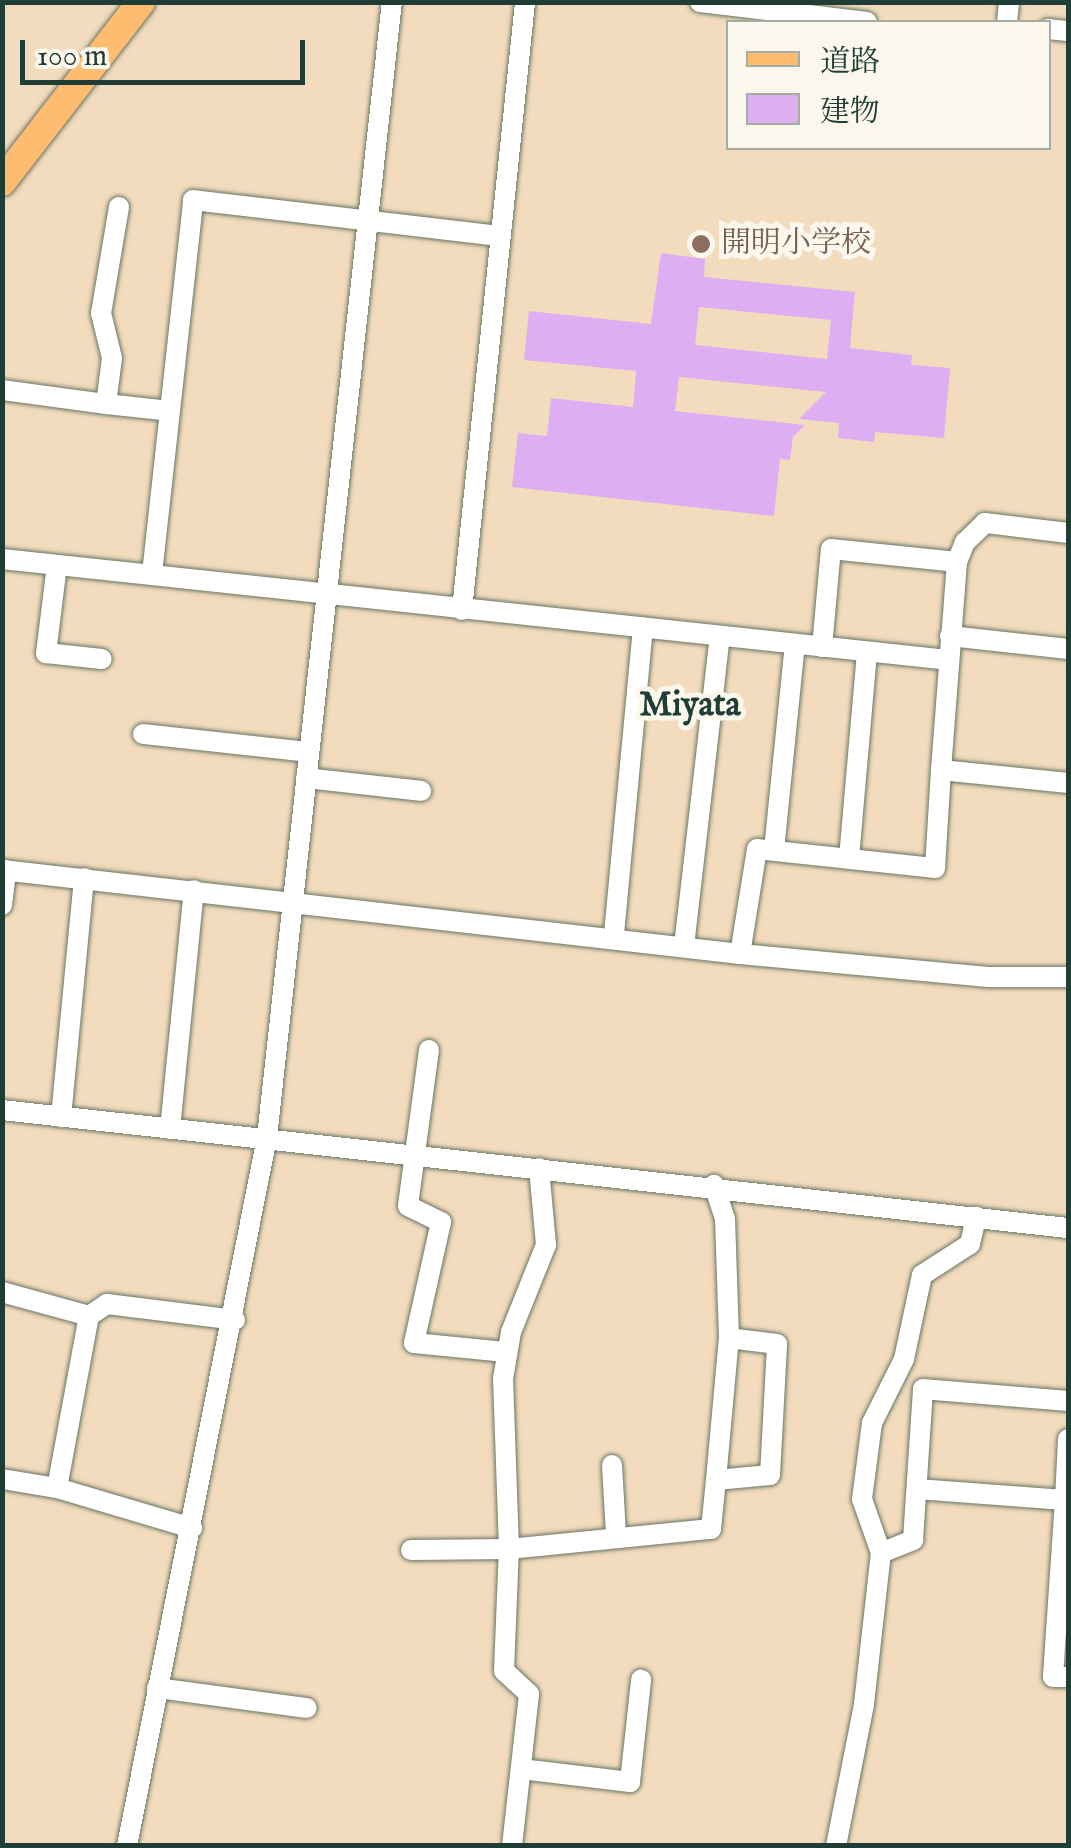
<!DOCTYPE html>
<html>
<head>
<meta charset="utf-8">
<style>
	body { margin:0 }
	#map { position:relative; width:1071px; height:1848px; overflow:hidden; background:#f3dcbd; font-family:"IM FELL English","Noto Serif JP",serif }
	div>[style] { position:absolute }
	.building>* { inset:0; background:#ddaef1 }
	.roads { filter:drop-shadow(0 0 2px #697564) drop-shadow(0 0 2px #697564) }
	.minor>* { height:20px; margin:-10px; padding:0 10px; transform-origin:10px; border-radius:10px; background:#fff }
	.major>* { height:28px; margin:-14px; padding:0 14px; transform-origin:14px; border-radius:14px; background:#fdbc70 }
	.dots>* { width:28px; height:28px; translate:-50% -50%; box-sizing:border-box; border:5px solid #fbf7ec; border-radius:50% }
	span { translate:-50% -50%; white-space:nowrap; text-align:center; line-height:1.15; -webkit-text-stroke:10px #fbf7ec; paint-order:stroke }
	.education-label { font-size:30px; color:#785e54 }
	.left { translate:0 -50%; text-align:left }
	.quarter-label { font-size:35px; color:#1f3d34; font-weight:700 }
	.frame { position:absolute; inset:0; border:5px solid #1f3d34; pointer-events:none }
	.legend { position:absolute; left:726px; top:20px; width:325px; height:130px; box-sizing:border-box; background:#fbf7ec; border:2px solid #a3ada2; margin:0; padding:12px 18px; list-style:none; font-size:30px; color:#1f3d34 }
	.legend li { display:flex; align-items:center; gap:20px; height:50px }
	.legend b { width:50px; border:2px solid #a3ada2 }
	.scale { position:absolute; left:20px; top:40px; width:285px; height:45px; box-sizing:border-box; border:5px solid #1f3d34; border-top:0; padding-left:12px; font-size:30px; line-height:35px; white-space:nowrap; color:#1f3d34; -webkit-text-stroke:8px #fbf7ec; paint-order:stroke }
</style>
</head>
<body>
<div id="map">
	<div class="building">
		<div style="clip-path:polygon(evenodd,661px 253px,705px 259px,704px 277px,855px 292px,850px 348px,912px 355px,911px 365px,950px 368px,944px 438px,875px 432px,874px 442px,838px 438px,839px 423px,799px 419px,826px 392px,679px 377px,675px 411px,805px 425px,793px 437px,790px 460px,780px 459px,774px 516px,512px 487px,518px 433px,547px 436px,551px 398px,633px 407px,636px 371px,524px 360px,529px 311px,651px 324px,661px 253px,699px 307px,831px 320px,827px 359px,695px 345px,699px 307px)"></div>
	</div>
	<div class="roads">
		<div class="minor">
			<div style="left:700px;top:2px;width:168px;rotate:6.8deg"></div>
			<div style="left:1007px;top:22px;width:20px;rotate:-84deg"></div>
			<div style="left:1048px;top:29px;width:20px;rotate:6deg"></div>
			<div style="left:119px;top:207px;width:108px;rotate:99.6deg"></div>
			<div style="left:101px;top:313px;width:46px;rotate:76.3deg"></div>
			<div style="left:112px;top:358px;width:46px;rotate:97.4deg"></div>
			<div style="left:106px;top:404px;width:64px;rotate:6.2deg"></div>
			<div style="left:2px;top:390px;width:105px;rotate:7.7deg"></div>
			<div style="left:1068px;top:533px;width:84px;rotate:-173.1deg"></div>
			<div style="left:985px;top:523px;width:28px;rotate:136deg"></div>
			<div style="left:965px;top:542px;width:22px;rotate:112deg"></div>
			<div style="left:957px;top:562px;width:209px;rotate:94.4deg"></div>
			<div style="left:941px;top:770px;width:128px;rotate:5.8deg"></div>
			<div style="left:2px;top:559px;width:951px;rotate:6.09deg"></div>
			<div style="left:57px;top:565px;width:89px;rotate:97.1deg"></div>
			<div style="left:46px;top:653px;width:56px;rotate:6.1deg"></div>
			<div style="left:152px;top:574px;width:376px;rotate:-83.7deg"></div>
			<div style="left:193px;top:200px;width:309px;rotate:6.7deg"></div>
			<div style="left:462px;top:610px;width:611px;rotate:-84.08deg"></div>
			<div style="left:950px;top:636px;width:119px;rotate:6.3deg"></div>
			<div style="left:822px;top:647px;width:98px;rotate:-84.8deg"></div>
			<div style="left:831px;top:549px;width:127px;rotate:5.9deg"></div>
			<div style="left:143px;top:734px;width:167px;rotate:6.2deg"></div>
			<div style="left:306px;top:778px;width:116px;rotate:6.4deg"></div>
			<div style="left:774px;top:850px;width:207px;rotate:-84.2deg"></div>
			<div style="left:849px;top:858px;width:207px;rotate:-85deg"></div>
			<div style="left:2px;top:870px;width:743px;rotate:6.49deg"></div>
			<div style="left:740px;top:954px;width:249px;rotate:5.3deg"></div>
			<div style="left:988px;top:977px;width:80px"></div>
			<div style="left:2px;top:905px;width:35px;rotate:-83deg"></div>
			<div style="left:614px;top:934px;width:308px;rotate:-84.6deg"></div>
			<div style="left:684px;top:946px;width:312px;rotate:-83.4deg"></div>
			<div style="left:740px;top:954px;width:106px;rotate:-80.8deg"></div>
			<div style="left:757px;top:849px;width:179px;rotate:6.1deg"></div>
			<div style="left:935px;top:868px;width:98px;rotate:-86.5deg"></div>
			<div style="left:429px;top:1050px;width:157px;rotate:97.7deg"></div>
			<div style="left:408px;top:1206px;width:37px;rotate:26deg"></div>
			<div style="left:441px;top:1222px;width:124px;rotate:102.6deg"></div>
			<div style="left:414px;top:1343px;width:92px;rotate:5.6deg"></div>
			<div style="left:2px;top:1110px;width:1073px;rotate:6.32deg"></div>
			<div style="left:61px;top:1117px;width:240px;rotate:-84.5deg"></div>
			<div style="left:170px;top:1129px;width:240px;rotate:-84.3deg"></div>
			<div style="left:2px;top:1292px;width:90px;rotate:15.4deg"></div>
			<div style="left:89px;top:1316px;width:22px;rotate:-34deg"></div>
			<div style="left:107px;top:1304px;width:129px;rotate:7.1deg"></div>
			<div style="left:612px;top:1465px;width:70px;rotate:86.7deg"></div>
			<div style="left:2px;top:1479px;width:56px;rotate:9.3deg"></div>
			<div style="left:57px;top:1488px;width:141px;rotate:16.5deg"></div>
			<div style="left:716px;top:1480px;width:143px;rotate:-84.8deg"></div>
			<div style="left:57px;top:1488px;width:175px;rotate:-79.5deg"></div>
			<div style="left:917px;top:1489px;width:148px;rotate:4.3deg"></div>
			<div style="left:1065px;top:1500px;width:177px;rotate:93.9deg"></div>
			<div style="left:1053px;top:1677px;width:15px"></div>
			<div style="left:1065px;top:1500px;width:61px;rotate:-87.2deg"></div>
			<div style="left:411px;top:1550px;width:98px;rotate:-0.6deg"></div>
			<div style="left:509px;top:1549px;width:203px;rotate:-5.7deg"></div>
			<div style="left:711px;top:1529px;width:49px;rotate:-84.2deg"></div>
			<div style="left:716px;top:1480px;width:54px;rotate:-5.3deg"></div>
			<div style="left:770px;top:1475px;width:131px;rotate:-86.9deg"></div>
			<div style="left:777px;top:1344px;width:48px;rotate:-172.9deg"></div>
			<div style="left:729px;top:1338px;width:119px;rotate:-91.9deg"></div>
			<div style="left:725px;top:1219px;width:36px;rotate:-108deg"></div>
			<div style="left:881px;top:1553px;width:57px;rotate:-109.4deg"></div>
			<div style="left:862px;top:1499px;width:77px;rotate:-82.5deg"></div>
			<div style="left:872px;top:1423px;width:72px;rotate:-63.4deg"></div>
			<div style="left:904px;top:1359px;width:86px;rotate:-77.9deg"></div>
			<div style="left:922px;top:1275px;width:57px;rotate:-32.9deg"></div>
			<div style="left:970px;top:1244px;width:28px;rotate:-77deg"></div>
			<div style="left:157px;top:1688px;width:151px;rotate:7.6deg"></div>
			<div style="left:521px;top:1769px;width:110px;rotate:6.8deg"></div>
			<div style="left:630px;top:1782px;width:103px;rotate:-83.8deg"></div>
			<div style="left:127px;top:1846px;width:723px;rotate:-78.83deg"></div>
			<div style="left:267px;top:1137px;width:1142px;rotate:-83.72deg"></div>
			<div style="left:512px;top:1846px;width:153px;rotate:-83.6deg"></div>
			<div style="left:529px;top:1694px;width:34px;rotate:-137deg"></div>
			<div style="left:504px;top:1671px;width:122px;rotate:-87.7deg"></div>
			<div style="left:509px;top:1549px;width:170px;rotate:-92deg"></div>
			<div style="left:503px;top:1379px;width:48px;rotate:-80.3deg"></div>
			<div style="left:511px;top:1332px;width:94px;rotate:-68.1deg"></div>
			<div style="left:546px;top:1245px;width:77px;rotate:-95.2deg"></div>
			<div style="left:836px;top:1846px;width:145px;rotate:-78.8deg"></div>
			<div style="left:864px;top:1704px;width:152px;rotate:-83.6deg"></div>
			<div style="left:881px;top:1553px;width:35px;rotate:-22deg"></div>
			<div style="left:913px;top:1540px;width:151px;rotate:-86.2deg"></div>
			<div style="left:923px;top:1389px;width:145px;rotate:4.7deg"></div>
		</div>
		<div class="major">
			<div style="left:2px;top:182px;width:227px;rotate:-52.3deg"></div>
		</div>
	</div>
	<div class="dots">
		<div style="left:701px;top:244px;background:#8d6e63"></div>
	</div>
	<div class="education-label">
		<span class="left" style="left:721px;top:244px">開明小学校</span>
	</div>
	<div class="quarter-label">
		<span style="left:690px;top:706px">Miyata</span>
	</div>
	<div class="frame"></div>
	<ul class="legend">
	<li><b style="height:12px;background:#fdbc70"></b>道路</li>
	<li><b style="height:28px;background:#ddaef1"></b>建物</li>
	</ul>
	<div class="scale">100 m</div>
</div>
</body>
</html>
